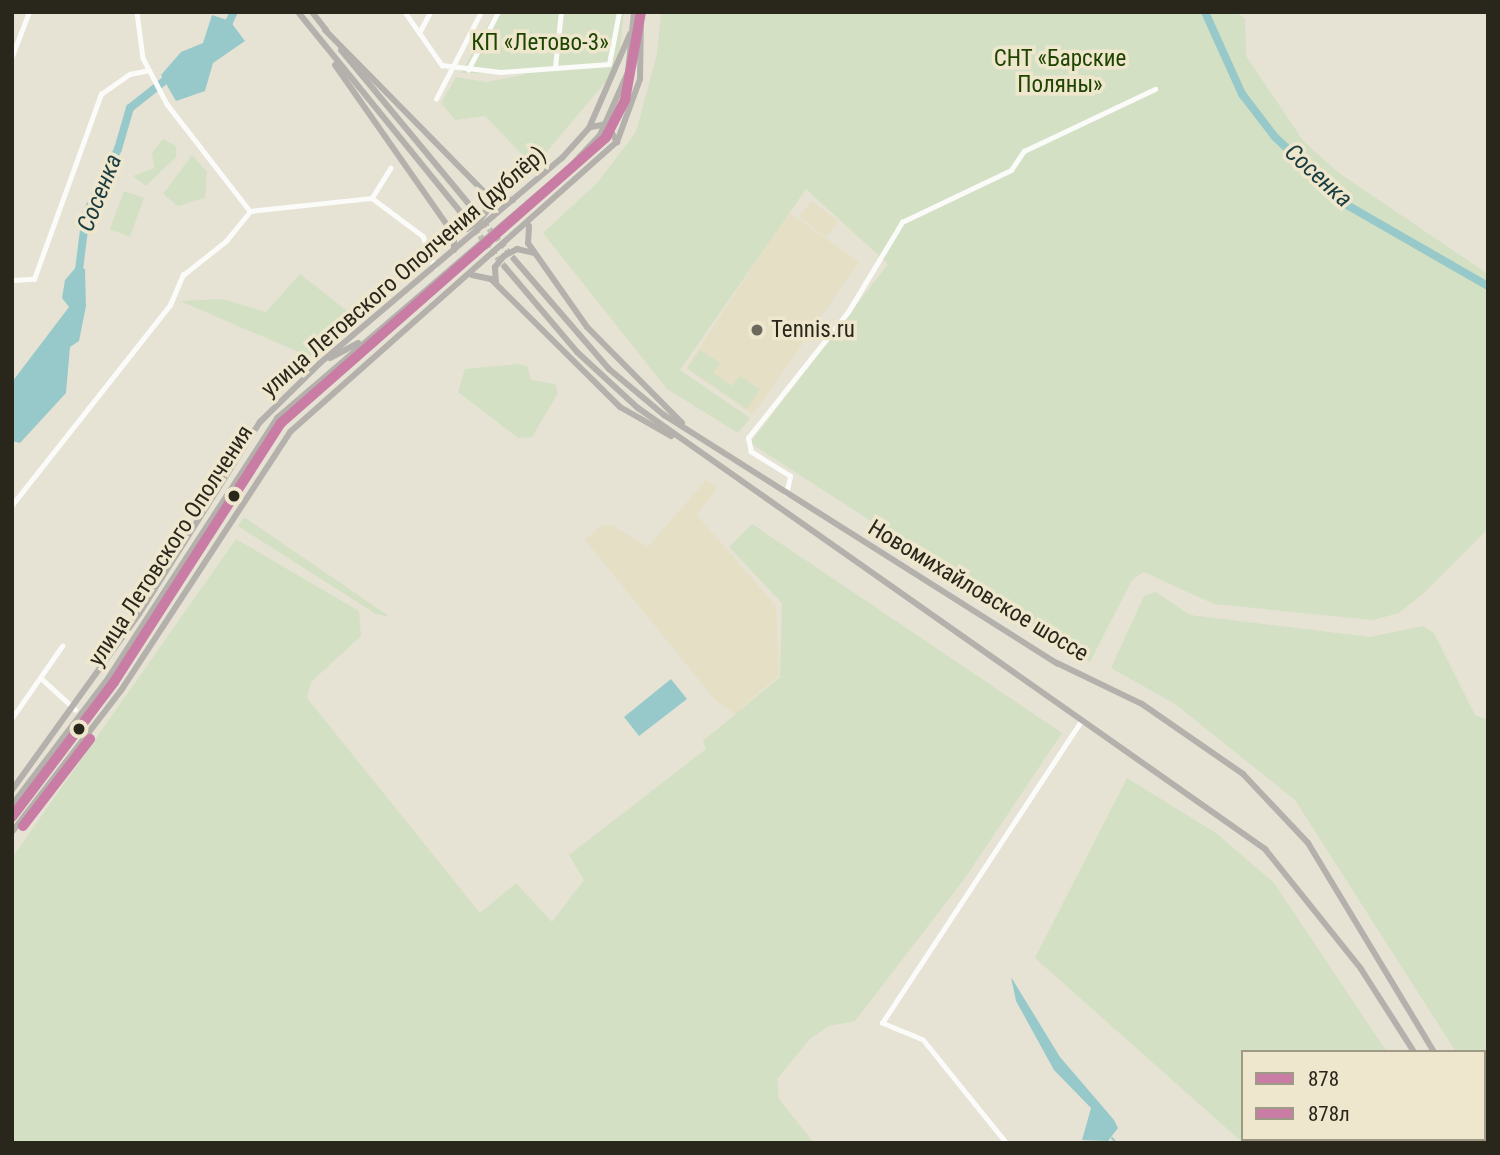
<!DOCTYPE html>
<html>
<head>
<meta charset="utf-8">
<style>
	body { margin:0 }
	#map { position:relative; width:1500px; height:1155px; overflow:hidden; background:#e6e3d5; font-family:"Roboto Condensed",sans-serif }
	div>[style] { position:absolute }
	.built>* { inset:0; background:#e5dfc6 }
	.green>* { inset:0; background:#d3e0c4 }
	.water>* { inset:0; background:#98c9ca }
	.stream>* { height:2px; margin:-1px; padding:0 1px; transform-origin:1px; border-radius:1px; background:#98c9ca }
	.river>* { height:8px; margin:-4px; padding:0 4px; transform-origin:4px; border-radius:4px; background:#98c9ca }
	.secondary-tunnel>* { height:6px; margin-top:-3px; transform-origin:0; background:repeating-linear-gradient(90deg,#c0bdb0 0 6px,transparent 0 9px) }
	.street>* { height:4.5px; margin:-2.25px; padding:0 2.25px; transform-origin:2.25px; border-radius:2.25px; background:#fbfbf9 }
	.secondary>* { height:6px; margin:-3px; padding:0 3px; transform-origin:3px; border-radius:3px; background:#b4b0ab }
	.bus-1>* { height:10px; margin:-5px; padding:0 5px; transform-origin:5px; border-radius:5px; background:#ca7da4 }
	.bus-2>* { height:10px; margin:-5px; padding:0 5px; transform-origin:5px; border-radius:5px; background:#ca7da4 }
	.dots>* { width:19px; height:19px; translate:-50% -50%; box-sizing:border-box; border:4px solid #eee7cd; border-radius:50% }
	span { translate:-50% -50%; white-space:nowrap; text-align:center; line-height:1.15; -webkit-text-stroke:7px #eee7cd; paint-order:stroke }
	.park-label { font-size:23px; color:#1e4400 }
	.street-label { font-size:23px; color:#29261c }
	.poi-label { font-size:23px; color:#29261c }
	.left { translate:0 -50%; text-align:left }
	.water-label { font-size:24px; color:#193c40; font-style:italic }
	.frame { position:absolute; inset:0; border:14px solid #29261c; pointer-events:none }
	.legend { position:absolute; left:1241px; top:1050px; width:245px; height:91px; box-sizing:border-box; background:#eee7cd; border:2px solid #9f9a86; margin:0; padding:9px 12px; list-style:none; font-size:21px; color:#29261c }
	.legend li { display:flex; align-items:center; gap:14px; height:35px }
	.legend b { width:35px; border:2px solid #9f9a86 }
</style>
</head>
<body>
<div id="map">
	<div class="built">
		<div style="clip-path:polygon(811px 201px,839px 221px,826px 237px,799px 217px)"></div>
		<div style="clip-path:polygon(789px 212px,859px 262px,753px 415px,686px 368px)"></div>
		<div style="clip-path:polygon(706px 480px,717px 488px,697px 515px,776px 606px,779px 675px,735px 714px,716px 701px,585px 540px,602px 525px,613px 526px,648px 547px)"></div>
	</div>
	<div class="green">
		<div style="clip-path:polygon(495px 12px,624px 12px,618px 67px,534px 167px,485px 116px,455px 120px,441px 103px,456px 77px,486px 82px,528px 74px,461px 73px)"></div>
		<div style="clip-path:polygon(661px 12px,1237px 12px,1245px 19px,1246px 56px,1304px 142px,1339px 173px,1488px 274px,1488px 529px,1423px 594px,1399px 613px,1373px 620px,1214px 604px,1144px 572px,1132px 580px,1090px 662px,750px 443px,888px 264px,806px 189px,680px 370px,750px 418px,738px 433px,667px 389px,543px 233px,597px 183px,636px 132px,657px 54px)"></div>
		<div style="clip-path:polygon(163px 139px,176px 146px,176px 157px,146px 186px,133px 176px,154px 168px,152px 153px)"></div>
		<div style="clip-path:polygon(192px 155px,207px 172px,205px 198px,178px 206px,163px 194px)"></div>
		<div style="clip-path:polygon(124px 191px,144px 198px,130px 237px,110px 229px)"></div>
		<div style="clip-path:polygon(300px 274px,351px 314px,372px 288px,385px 300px,315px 359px,180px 301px,222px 299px,266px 312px)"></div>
		<div style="clip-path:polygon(700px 350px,720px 363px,713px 373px,732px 386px,740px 376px,760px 389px,747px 409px,687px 368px)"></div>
		<div style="clip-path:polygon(518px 364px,527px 366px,531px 380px,555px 384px,558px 393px,532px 437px,518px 438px,458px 392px,465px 369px)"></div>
		<div style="clip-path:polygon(244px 517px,390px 617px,376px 614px,238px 526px)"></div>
		<div style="clip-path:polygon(752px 524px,1062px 733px,965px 878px,855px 1021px,829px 1026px,810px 1039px,777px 1079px,779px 1099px,814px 1143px,12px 1143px,12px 858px,236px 539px,359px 611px,361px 636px,311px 682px,307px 698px,480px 913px,516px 883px,552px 922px,584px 880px,569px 855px,706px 749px,703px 741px,780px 677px,782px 603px,729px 547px)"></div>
		<div style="clip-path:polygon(1156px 592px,1190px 615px,1370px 637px,1423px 626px,1434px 633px,1475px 715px,1488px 720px,1488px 1107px,1484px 1052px,1456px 1052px,1295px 800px,1175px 704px,1111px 668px,1144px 596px)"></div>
		<div style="clip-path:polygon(1127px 778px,1216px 833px,1274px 883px,1387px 1052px,1243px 1052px,1243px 1139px,1446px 1143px,1243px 1143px,1035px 958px)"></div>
	</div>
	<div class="water">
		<div style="clip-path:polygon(212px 15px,230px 21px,245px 41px,213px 63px,205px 91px,176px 101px,161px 75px,181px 52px,203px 43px)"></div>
		<div style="clip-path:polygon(77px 266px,85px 269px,86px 306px,79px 341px,70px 347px,66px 393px,20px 443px,12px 441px,12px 382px,69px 307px,62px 298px,65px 280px)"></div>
		<div style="clip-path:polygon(671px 679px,687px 699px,639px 736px,624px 717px)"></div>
		<div style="clip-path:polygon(1011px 977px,1060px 1057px,1114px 1120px,1118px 1128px,1108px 1141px,1082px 1140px,1091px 1108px,1054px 1070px,1016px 1001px)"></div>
	</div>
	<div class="stream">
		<div style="left:1112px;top:1138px;width:6px;rotate:51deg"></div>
	</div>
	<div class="river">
		<div style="left:1205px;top:12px;width:90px;rotate:65.7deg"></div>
		<div style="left:1242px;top:94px;width:54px;rotate:52.5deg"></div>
		<div style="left:1275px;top:137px;width:99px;rotate:43.4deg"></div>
		<div style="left:1347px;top:205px;width:163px;rotate:29.9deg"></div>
		<div style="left:224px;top:33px;width:23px;rotate:-65deg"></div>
		<div style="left:78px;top:278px;width:64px;rotate:-82.9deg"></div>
		<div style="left:86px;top:214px;width:72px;rotate:-63.8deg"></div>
		<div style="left:118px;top:149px;width:43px;rotate:-73.7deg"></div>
		<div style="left:130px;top:108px;width:55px;rotate:-38.3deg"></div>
	</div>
	<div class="secondary-tunnel">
		<div style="left:472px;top:208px;width:66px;rotate:50.5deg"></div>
		<div style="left:463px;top:215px;width:67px;rotate:51.1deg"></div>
	</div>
	<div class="street">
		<div style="left:137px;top:12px;width:46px;rotate:82.6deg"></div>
		<div style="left:143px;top:58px;width:52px;rotate:62.4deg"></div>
		<div style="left:167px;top:104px;width:135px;rotate:52.2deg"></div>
		<div style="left:250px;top:211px;width:123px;rotate:-6.1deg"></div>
		<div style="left:405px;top:12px;width:65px;rotate:55.1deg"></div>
		<div style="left:442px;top:65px;width:59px;rotate:6.8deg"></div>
		<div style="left:501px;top:72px;width:108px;rotate:-4.2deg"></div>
		<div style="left:609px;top:64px;width:53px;rotate:-79.1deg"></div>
		<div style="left:419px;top:33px;width:24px;rotate:-62deg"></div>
		<div style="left:12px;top:56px;width:47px;rotate:-68.9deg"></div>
		<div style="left:555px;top:67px;width:55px;rotate:-83.8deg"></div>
		<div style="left:468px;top:70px;width:65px;rotate:-62.7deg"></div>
		<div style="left:436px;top:99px;width:98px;rotate:-62.7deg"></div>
		<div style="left:391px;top:168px;width:36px;rotate:122deg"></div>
		<div style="left:372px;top:198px;width:64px;rotate:36.7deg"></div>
		<div style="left:423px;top:236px;width:33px;rotate:70deg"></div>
		<div style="left:12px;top:280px;width:22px;rotate:-3deg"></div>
		<div style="left:34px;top:279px;width:197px;rotate:-70.1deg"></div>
		<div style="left:101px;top:94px;width:35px;rotate:-35deg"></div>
		<div style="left:130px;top:74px;width:19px;rotate:-12deg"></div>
		<div style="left:786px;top:494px;width:18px;rotate:-77deg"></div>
		<div style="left:790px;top:476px;width:46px;rotate:-148.4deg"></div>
		<div style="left:751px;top:452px;width:14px;rotate:-102deg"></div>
		<div style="left:748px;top:438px;width:161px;rotate:-51.6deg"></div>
		<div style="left:848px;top:312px;width:105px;rotate:-59deg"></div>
		<div style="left:902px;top:222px;width:121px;rotate:-25.5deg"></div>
		<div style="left:1011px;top:170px;width:23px;rotate:-56deg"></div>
		<div style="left:1024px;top:151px;width:145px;rotate:-25.3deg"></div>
		<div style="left:12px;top:505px;width:255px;rotate:-51.7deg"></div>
		<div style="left:170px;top:305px;width:33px;rotate:-67deg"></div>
		<div style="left:183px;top:275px;width:55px;rotate:-38.3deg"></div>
		<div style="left:226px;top:241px;width:38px;rotate:-51deg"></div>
		<div style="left:42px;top:679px;width:45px;rotate:42.3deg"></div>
		<div style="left:12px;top:718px;width:88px;rotate:-55.2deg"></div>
		<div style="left:1006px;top:1143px;width:132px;rotate:-128.9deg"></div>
		<div style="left:923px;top:1040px;width:44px;rotate:-157.5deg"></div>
		<div style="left:882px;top:1023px;width:363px;rotate:-56.6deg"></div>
	</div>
	<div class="secondary">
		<div style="left:298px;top:12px;width:262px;rotate:50.9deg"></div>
		<div style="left:312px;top:12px;width:23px;rotate:52deg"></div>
		<div style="left:325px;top:30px;width:235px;rotate:45.5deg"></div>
		<div style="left:490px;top:198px;width:23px;rotate:5deg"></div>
		<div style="left:341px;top:50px;width:205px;rotate:50.3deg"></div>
		<div style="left:335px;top:65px;width:208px;rotate:55deg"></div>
		<div style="left:454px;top:235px;width:15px;rotate:90deg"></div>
		<div style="left:591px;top:127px;width:16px;rotate:-11deg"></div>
		<div style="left:607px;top:124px;width:21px;rotate:61deg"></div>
		<div style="left:448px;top:225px;width:19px;rotate:12deg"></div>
		<div style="left:467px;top:229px;width:13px;rotate:-32deg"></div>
		<div style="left:478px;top:222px;width:13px;rotate:-51deg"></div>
		<div style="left:486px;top:212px;width:19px;rotate:-96deg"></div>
		<div style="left:529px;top:226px;width:17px;rotate:93deg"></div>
		<div style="left:528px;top:243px;width:103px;rotate:54.9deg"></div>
		<div style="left:587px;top:327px;width:135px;rotate:45.3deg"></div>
		<div style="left:514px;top:259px;width:145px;rotate:49.2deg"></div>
		<div style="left:609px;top:369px;width:72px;rotate:39.9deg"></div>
		<div style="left:664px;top:415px;width:465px;rotate:32.3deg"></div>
		<div style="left:1057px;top:663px;width:94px;rotate:25.8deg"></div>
		<div style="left:1142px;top:704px;width:123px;rotate:34.7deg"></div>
		<div style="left:1243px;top:774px;width:95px;rotate:46.7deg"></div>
		<div style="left:1308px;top:843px;width:244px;rotate:58.9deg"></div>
		<div style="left:505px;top:267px;width:111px;rotate:49.7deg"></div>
		<div style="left:577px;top:352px;width:83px;rotate:42.6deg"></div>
		<div style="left:638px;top:408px;width:767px;rotate:35.12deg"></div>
		<div style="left:1265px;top:849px;width:154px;rotate:51.3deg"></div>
		<div style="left:1361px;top:969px;width:98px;rotate:57.4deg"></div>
		<div style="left:472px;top:275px;width:19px;rotate:12deg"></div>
		<div style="left:491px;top:279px;width:182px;rotate:44.8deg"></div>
		<div style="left:620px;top:407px;width:59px;rotate:29.6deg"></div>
		<div style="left:496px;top:283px;width:16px;rotate:-94deg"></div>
		<div style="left:495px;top:267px;width:14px;rotate:-51deg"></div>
		<div style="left:504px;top:256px;width:15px;rotate:-28deg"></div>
		<div style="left:517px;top:249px;width:17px;rotate:13deg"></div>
		<div style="left:330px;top:358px;width:32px;rotate:-28deg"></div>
		<div style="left:12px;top:790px;width:217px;rotate:-54.2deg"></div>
		<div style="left:139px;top:614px;width:227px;rotate:-57.8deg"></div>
		<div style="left:260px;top:422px;width:84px;rotate:-44.5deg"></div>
		<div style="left:320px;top:363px;width:317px;rotate:-40.3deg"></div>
		<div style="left:562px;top:158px;width:40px;rotate:-48deg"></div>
		<div style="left:589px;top:128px;width:103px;rotate:-66.4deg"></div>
		<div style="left:12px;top:805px;width:161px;rotate:-52.8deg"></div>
		<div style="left:109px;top:677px;width:309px;rotate:-57deg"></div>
		<div style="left:277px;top:418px;width:383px;rotate:-40.6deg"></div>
		<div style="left:568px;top:169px;width:47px;rotate:-46.7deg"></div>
		<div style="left:600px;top:135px;width:69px;rotate:-66deg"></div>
		<div style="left:628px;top:72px;width:60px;rotate:-84.3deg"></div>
		<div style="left:12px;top:817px;width:169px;rotate:-52.9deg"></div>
		<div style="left:114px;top:682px;width:308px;rotate:-57.2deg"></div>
		<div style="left:281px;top:423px;width:422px;rotate:-41.1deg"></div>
		<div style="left:599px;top:146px;width:53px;rotate:-60.5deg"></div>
		<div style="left:625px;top:100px;width:64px;rotate:-78.3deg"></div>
		<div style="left:12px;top:832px;width:180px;rotate:-52.4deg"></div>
		<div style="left:122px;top:689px;width:307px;rotate:-56.8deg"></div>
		<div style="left:290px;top:432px;width:437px;rotate:-41.6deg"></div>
		<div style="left:617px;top:142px;width:67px;rotate:-69.9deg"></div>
		<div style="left:640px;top:79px;width:67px;rotate:-89.1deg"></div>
		<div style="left:1484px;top:1134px;width:7px;rotate:56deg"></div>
		<div style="left:1471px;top:1139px;width:4px;rotate:63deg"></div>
	</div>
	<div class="bus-1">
		<div style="left:12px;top:817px;width:169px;rotate:-52.9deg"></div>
		<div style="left:114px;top:682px;width:308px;rotate:-57.2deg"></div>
		<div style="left:281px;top:423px;width:433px;rotate:-41.3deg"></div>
		<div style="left:606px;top:137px;width:42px;rotate:-62.8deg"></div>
		<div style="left:625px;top:100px;width:89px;rotate:-79.7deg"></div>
	</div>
	<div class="bus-2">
		<div style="left:23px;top:826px;width:110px;rotate:-52.4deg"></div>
	</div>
	<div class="dots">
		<div style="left:757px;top:330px;background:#6b685d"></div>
		<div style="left:234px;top:496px;background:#29261c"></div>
		<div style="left:79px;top:729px;background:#29261c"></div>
	</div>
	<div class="park-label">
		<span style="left:540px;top:43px">КП «Летово-3»</span>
		<span style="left:1060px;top:72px">СНТ «Барские<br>Поляны»</span>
	</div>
	<div class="street-label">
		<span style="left:404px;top:272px;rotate:-41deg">улица Летовского Ополчения (дублёр)</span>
		<span style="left:171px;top:546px;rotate:-57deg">улица Летовского Ополчения</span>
		<span style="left:978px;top:591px;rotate:31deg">Новомихайловское шоссе</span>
	</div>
	<div class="poi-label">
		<span class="left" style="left:771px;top:330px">Tennis.ru</span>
	</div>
	<div class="water-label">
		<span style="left:1318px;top:176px;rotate:42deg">Сосенка</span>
		<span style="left:100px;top:193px;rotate:-68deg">Сосенка</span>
	</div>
	<div class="frame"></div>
	<ul class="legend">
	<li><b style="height:9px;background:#ca7da4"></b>878</li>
	<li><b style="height:9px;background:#ca7da4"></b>878л</li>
	</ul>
</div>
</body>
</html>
